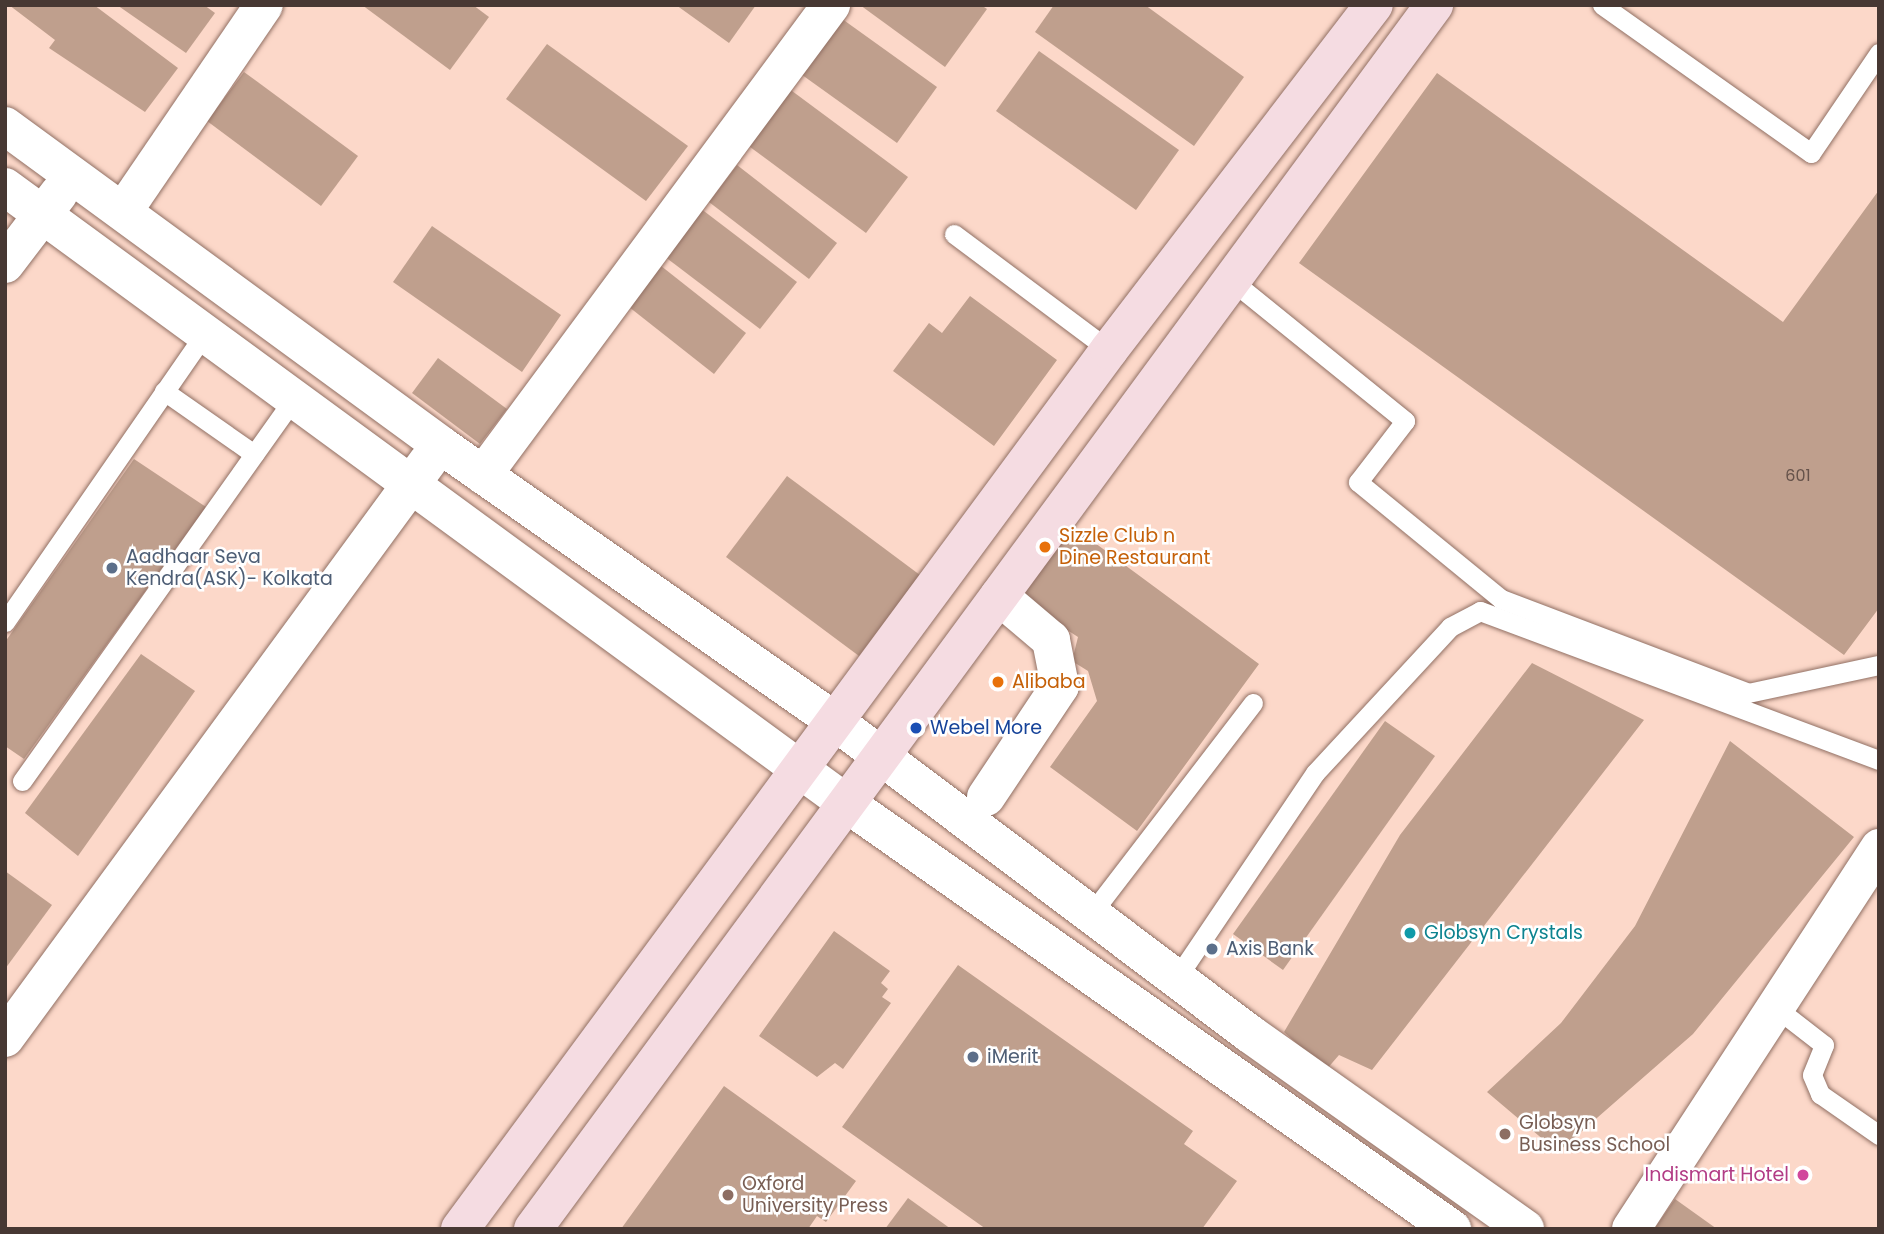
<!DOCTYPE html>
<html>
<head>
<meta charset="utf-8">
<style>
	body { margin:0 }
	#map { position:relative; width:1884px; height:1234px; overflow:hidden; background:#fcd8c9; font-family:Poppins,sans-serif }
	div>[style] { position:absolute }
	.building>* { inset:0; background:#bf9f8d }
	.roads { filter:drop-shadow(0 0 2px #917064) drop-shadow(0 0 2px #917064) }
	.service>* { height:19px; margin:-9.5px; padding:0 9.5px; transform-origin:9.5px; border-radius:9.5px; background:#fff }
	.minor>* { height:38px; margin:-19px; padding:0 19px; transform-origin:19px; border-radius:19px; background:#fff }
	.secondary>* { height:38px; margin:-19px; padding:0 19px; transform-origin:19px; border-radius:19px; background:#f5dce2 }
	.dots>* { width:19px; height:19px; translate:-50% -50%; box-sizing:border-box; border:4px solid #fff; border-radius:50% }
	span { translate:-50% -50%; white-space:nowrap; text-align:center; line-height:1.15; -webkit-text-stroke:5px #fff; paint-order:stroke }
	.number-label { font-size:16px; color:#65524a }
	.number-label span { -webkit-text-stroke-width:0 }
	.food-label { font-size:19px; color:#c56008 }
	.left { translate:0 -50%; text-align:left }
	.service-label { font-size:19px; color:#4e5e75 }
	.transit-label { font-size:19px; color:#164399 }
	.culture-label { font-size:19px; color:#0d838f }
	.education-label { font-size:19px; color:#785e54 }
	.hotel-label { font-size:19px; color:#b23c85 }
	.right { translate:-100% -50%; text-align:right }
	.frame { position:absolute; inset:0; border:7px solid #473833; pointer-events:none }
</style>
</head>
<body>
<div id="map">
	<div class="building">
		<div style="clip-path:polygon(9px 5px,94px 5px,178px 68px,145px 112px,49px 48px,55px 40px)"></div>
		<div style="clip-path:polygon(117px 5px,204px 5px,215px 13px,186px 53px)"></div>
		<div style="clip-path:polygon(362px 5px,473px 5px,489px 17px,450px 70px)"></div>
		<div style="clip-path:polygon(676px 5px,756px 5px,729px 43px)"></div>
		<div style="clip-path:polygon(860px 5px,981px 5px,987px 9px,945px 67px)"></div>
		<div style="clip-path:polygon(1054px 5px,1145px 5px,1244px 77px,1194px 146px,1035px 32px)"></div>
		<div style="clip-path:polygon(838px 16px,937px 87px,897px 143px,798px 72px)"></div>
		<div style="clip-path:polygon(547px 44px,688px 146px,646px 201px,506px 99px)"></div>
		<div style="clip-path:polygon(1039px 51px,1179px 150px,1136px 210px,996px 111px)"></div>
		<div style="clip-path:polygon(244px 72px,358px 156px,321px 206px,207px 121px)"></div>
		<div style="clip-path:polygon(1437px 73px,1783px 322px,1879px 190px,1879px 608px,1844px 655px,1299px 263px)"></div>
		<div style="clip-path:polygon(788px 88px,908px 177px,866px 233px,746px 144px)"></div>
		<div style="clip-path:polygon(737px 165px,837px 243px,809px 279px,709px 202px)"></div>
		<div style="clip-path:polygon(696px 205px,797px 282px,760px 329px,660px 253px)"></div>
		<div style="clip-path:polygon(432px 226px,561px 315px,522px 372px,393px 282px)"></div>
		<div style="clip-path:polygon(656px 262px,746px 333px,714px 374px,624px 303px)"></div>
		<div style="clip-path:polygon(970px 296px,1057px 360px,994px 446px,893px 371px,929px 323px,942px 333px)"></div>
		<div style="clip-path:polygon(438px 358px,507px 409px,480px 444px,412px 393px)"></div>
		<div style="clip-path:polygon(134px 459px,206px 507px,24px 759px,5px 746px,5px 642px)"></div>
		<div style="clip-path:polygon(787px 476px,920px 575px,859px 656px,726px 557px)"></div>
		<div style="clip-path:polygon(1072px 526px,1259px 664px,1137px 831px,1050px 767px,1097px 701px,1088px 671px,1072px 661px,1078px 637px,1018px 598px)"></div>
		<div style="clip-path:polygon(141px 654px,195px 691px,78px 856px,25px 813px)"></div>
		<div style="clip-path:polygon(1532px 663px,1644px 720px,1372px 1070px,1339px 1055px,1326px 1070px,1284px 1032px,1400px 835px)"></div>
		<div style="clip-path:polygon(1385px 721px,1435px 756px,1283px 970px,1233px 934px)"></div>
		<div style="clip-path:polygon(1730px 741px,1854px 837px,1693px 1034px,1558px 1152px,1487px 1092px,1561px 1023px,1635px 926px)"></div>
		<div style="clip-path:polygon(5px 871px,52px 905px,5px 969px)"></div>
		<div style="clip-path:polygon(834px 931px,890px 971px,881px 983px,888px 989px,882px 997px,891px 1003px,843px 1069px,835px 1063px,817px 1077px,759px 1036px)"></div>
		<div style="clip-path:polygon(958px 965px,1193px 1131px,1184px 1144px,1237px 1181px,1202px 1229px,986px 1229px,842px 1127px)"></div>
		<div style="clip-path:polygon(724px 1086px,856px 1181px,826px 1222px,817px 1216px,808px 1229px,621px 1229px)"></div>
		<div style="clip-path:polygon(908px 1198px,951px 1229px,885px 1229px)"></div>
		<div style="clip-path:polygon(1675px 1199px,1717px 1229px,1654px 1229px)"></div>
	</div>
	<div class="roads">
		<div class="service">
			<div style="left:1602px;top:5px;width:256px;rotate:35.3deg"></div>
			<div style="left:1811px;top:153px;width:121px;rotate:-55.8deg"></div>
			<div style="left:954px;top:234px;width:194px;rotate:36.8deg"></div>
			<div style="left:1231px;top:280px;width:224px;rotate:39deg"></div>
			<div style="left:1405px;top:421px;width:77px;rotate:127.6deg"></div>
			<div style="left:1358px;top:482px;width:185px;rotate:39.3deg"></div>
			<div style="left:1501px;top:599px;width:264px;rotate:20.8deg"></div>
			<div style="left:1748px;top:693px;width:134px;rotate:-12.1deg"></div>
			<div style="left:164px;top:391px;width:110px;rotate:35deg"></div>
			<div style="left:5px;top:622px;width:353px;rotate:-55.3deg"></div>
			<div style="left:22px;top:781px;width:471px;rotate:-54.6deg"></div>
			<div style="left:1091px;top:914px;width:266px;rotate:-52.5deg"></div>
			<div style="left:1176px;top:979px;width:249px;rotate:-56deg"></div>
			<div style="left:1315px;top:773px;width:199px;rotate:-47.2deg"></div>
			<div style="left:1450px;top:627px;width:34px;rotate:-28deg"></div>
			<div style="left:1480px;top:611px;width:426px;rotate:20.5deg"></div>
			<div style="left:1775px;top:1007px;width:62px;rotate:37.8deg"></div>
			<div style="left:1824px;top:1045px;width:32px;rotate:112deg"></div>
			<div style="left:1812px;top:1075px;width:21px;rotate:67deg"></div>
			<div style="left:1820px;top:1094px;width:72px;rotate:34.8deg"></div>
		</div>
		<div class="minor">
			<div style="left:5px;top:126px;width:542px;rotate:36.21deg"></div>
			<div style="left:442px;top:446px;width:477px;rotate:35deg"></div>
			<div style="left:833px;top:720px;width:522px;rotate:36.98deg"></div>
			<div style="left:1250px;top:1034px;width:337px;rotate:35.3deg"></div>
			<div style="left:5px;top:187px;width:1042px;rotate:36.22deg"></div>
			<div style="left:846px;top:803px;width:741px;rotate:35.11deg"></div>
			<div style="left:124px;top:210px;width:248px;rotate:-55.7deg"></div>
			<div style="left:5px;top:264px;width:89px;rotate:-52.7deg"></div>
			<div style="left:483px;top:475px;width:585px;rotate:-53.48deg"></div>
			<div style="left:986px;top:797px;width:133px;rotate:-56.3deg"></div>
			<div style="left:1060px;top:686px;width:47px;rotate:-101.1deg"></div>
			<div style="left:1051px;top:640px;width:68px;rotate:-139.8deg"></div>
			<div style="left:5px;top:1038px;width:715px;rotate:-53.75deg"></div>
			<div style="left:1631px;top:1229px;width:455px;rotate:-56.9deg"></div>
		</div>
		<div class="secondary">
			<div style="left:460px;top:1229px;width:1093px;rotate:-53.56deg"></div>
			<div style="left:1109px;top:350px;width:435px;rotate:-52.5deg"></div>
			<div style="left:533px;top:1229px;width:1520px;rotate:-53.64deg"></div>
		</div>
	</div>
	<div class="dots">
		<div style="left:1045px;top:547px;background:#e8710a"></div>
		<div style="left:112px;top:568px;background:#5c6f8a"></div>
		<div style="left:998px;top:682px;background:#e8710a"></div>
		<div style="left:916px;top:728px;background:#1a4fb4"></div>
		<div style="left:1410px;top:933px;background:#0f9aa8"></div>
		<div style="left:1212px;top:949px;background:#5c6f8a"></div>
		<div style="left:973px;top:1057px;background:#5c6f8a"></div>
		<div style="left:1505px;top:1134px;background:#8d6e63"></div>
		<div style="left:1803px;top:1175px;background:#d1479c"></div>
		<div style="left:728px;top:1195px;background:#8d6e63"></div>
	</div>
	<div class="number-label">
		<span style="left:1798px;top:476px">601</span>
	</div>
	<div class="food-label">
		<span class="left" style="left:1059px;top:547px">Sizzle Club n<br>Dine Restaurant</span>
		<span class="left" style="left:1012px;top:682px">Alibaba</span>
	</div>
	<div class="service-label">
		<span class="left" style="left:126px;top:568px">Aadhaar Seva<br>Kendra(ASK)- Kolkata</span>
		<span class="left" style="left:1226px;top:949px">Axis Bank</span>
		<span class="left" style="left:987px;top:1057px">iMerit</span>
	</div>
	<div class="transit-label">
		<span class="left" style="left:930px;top:728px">Webel More</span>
	</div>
	<div class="culture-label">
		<span class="left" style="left:1424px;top:933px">Globsyn Crystals</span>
	</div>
	<div class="education-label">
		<span class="left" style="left:1519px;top:1134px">Globsyn<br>Business School</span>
		<span class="left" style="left:742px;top:1195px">Oxford<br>University Press</span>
	</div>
	<div class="hotel-label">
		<span class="right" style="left:1789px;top:1175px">Indismart Hotel</span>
	</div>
	<div class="frame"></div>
</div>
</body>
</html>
